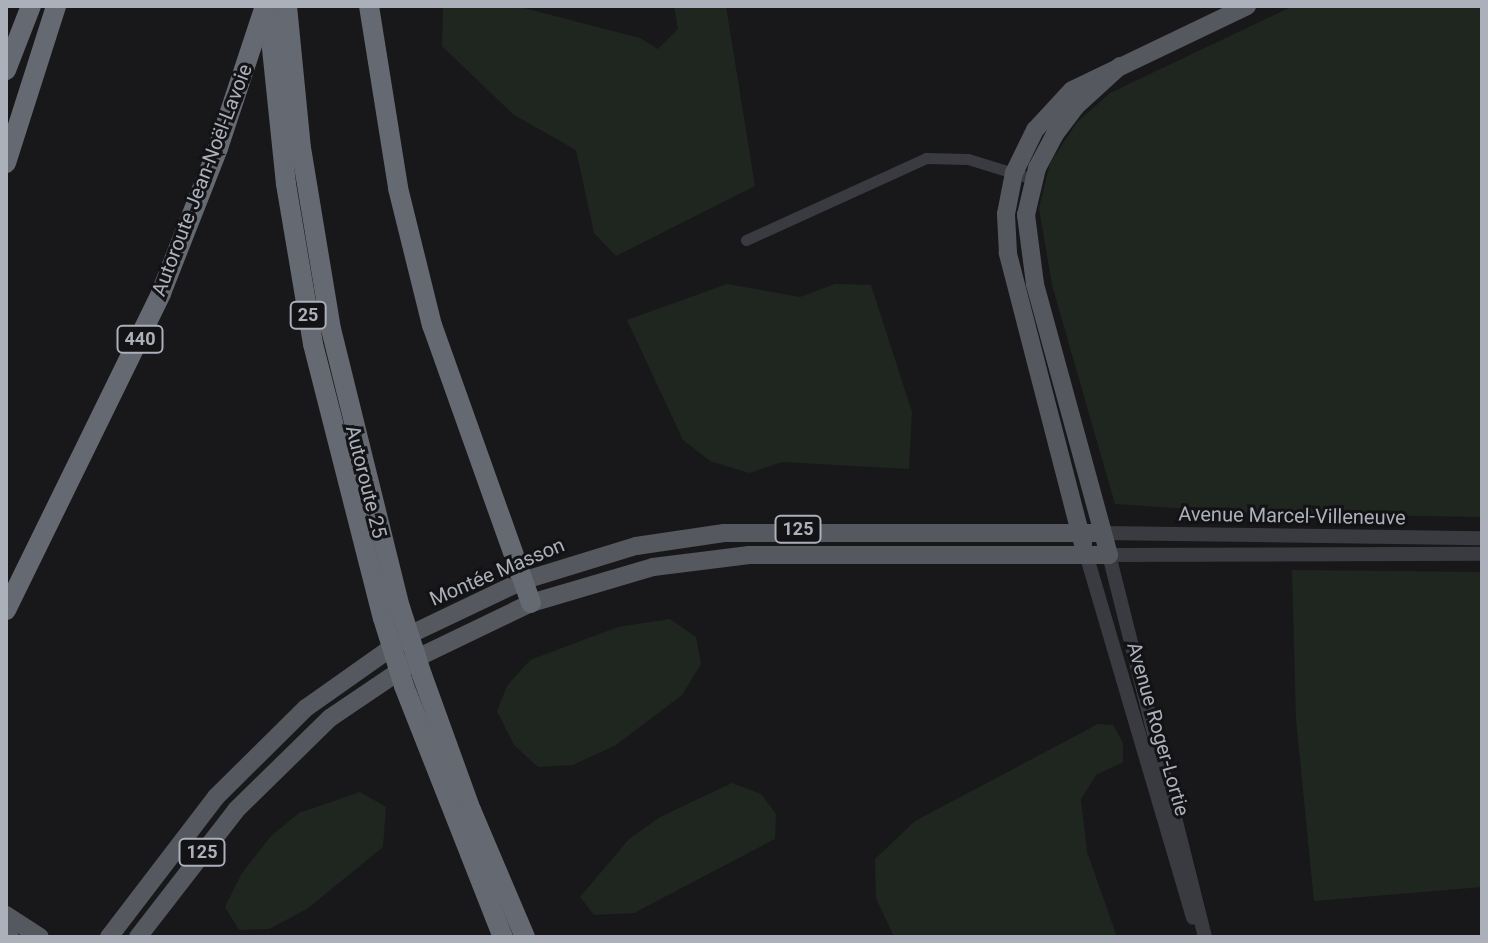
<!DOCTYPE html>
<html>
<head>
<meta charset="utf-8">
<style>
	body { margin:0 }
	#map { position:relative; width:1488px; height:943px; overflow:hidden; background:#18181b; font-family:Roboto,sans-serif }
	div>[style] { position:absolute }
	.green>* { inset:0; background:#1e261f }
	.minor>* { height:11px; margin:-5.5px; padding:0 5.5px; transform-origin:5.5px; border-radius:5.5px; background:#393b40 }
	.tertiary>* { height:14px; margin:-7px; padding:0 7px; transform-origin:7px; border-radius:7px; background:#393b40 }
	.primary>* { height:18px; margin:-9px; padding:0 9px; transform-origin:9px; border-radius:9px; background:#55585f }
	.motorway>* { height:20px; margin:-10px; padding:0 10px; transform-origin:10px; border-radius:10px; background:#656971 }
	.motorway-bridge>* { height:20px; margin:-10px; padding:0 10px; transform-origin:10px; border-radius:10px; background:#656971 }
	span { translate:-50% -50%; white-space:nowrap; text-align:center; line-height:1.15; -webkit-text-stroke:6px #131316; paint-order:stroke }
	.shield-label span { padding:2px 6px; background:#131316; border:2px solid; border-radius:6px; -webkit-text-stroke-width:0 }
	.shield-label { font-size:18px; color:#abb0ba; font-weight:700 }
	.street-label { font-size:20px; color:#abb0ba }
	.frame { position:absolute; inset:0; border:8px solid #abb0ba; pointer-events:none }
</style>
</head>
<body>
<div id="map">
	<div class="green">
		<div style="clip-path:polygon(443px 6px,516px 6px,640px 38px,658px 49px,678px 29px,674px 6px,726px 6px,755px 186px,616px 256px,594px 233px,576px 150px,514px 115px,442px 46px)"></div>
		<div style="clip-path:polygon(1293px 6px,1482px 6px,1482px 517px,1253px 513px,1115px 504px,1052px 285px,1039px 208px,1050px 163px,1077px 122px,1110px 93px)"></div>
		<div style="clip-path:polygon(727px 284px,800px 297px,835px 284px,871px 285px,912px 412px,909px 469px,782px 462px,749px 473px,710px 461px,683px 440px,627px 320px)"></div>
		<div style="clip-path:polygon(1292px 570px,1482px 572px,1482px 887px,1314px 901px,1296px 720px)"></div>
		<div style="clip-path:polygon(670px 619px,696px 637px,701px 664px,682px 695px,616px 745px,573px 765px,538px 767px,514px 745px,497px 711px,507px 686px,530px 660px,618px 627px)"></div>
		<div style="clip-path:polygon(1098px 724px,1113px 725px,1123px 743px,1123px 762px,1096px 775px,1081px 799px,1087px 852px,1117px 937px,894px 937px,876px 898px,875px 859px,915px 821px)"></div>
		<div style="clip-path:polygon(732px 783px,761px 794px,776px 814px,775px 839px,634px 913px,594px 915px,580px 897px,629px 839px,660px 817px)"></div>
		<div style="clip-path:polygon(360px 792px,386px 807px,383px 847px,307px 909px,269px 929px,239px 930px,225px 907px,242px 873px,271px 836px,299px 813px)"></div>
	</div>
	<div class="minor">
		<div style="left:746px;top:240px;width:198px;rotate:-24.5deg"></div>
		<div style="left:926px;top:158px;width:42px;rotate:1.4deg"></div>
		<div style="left:968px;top:159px;width:68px;rotate:17.1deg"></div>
	</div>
	<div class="tertiary">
		<div style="left:1102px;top:533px;width:380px;rotate:0.8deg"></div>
		<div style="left:1086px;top:554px;width:379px;rotate:73.6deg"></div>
		<div style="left:1205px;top:937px;width:394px;rotate:-104.1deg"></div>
		<div style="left:1109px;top:555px;width:373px;rotate:-0.2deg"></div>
	</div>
	<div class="primary">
		<div style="left:1083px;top:544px;width:301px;rotate:-104.5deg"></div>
		<div style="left:1008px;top:253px;width:39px;rotate:-93deg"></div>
		<div style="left:1006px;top:214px;width:42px;rotate:-79deg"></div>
		<div style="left:1014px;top:173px;width:48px;rotate:-64deg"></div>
		<div style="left:1035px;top:130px;width:54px;rotate:-47.2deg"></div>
		<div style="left:1072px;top:90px;width:194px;rotate:-25.6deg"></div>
		<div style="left:6px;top:915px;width:40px;rotate:32.9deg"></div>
		<div style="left:6px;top:934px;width:5px;rotate:37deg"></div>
		<div style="left:109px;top:937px;width:176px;rotate:-52.6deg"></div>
		<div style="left:216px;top:797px;width:127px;rotate:-44.7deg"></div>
		<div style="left:306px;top:708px;width:128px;rotate:-35.2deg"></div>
		<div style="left:411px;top:634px;width:123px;rotate:-25.5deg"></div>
		<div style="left:522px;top:581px;width:119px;rotate:-17.1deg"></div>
		<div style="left:636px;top:546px;width:89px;rotate:-8.4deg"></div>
		<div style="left:724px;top:533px;width:378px"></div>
		<div style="left:138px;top:937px;width:160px;rotate:-52.3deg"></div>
		<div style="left:236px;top:810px;width:132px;rotate:-44.4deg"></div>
		<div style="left:330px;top:718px;width:112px;rotate:-34.1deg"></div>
		<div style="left:423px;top:655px;width:120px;rotate:-25.7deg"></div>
		<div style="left:531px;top:603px;width:127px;rotate:-16.4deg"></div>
		<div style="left:653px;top:567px;width:97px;rotate:-7.1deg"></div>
		<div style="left:749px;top:555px;width:360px"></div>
		<div style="left:1109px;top:555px;width:281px;rotate:-105.3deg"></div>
		<div style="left:1035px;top:284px;width:70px;rotate:-97.4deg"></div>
		<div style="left:1026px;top:215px;width:48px;rotate:-76.8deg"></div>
		<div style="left:1037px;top:168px;width:38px;rotate:-62deg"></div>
		<div style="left:1055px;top:134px;width:34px;rotate:-53deg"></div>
		<div style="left:1075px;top:107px;width:61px;rotate:-42.3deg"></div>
	</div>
	<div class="motorway">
		<div style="left:287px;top:6px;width:143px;rotate:84.4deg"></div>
		<div style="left:301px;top:148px;width:183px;rotate:80.6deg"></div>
		<div style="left:331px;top:329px;width:286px;rotate:76.1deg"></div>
		<div style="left:369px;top:6px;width:184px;rotate:80.9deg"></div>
		<div style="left:398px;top:188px;width:141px;rotate:76.1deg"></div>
		<div style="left:432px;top:325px;width:295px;rotate:70.4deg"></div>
		<div style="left:268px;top:10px;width:175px;rotate:84.1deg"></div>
		<div style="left:286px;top:184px;width:162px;rotate:80.4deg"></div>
		<div style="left:313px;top:344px;width:283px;rotate:75.7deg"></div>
		<div style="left:6px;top:70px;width:69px;rotate:-68.7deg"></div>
		<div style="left:6px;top:163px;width:165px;rotate:-72.3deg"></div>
		<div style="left:6px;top:610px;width:353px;rotate:-63.9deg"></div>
		<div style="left:161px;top:293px;width:156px;rotate:-68.5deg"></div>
		<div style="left:218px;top:148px;width:150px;rotate:-71.7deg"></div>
		<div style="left:422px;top:675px;width:144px;rotate:70.1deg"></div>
		<div style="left:471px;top:810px;width:138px;rotate:67deg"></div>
		<div style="left:404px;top:686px;width:270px;rotate:68.5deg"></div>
	</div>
	<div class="motorway-bridge">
		<div style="left:400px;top:607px;width:71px;rotate:72.1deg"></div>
		<div style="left:383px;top:618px;width:71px;rotate:72.8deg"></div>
	</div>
	<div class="shield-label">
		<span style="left:308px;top:315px">25</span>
		<span style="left:140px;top:339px">440</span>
		<span style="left:798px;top:529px">125</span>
		<span style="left:202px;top:852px">125</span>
	</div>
	<div class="street-label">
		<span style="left:202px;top:180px;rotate:-69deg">Autoroute Jean-Noël-Lavoie</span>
		<span style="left:366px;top:482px;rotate:76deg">Autoroute 25</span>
		<span style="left:1292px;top:516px;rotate:1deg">Avenue Marcel-Villeneuve</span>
		<span style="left:497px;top:572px;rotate:-23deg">Montée Masson</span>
		<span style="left:1158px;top:729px;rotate:74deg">Avenue Roger-Lortie</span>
	</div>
	<div class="frame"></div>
</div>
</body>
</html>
